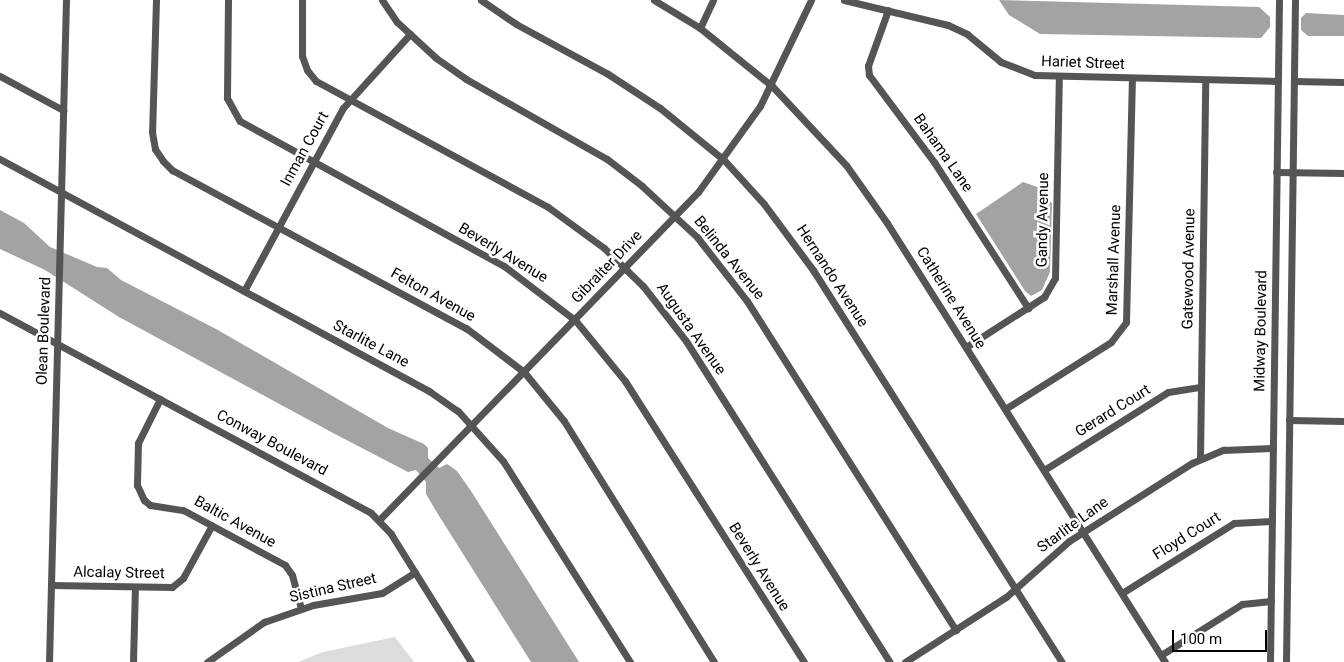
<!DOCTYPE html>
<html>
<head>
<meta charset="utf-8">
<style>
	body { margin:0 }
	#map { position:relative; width:1344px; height:662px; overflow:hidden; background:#fff; font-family:Roboto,sans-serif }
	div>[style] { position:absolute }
	.green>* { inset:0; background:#dcdcdc }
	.water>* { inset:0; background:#a3a3a3 }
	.minor>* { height:7px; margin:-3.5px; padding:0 3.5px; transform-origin:3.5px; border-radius:3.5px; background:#555 }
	span { translate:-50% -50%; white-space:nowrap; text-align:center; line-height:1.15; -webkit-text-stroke:5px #fff; paint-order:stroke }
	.street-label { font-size:15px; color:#000 }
	.scale { position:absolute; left:1172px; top:630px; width:95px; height:22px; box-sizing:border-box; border:2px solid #000; border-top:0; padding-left:6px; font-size:15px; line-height:18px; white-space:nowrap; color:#000; -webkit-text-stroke:4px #fff; paint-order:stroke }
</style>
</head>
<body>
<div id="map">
	<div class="green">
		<div style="clip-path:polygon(395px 637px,414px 662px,298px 662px,323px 652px)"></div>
	</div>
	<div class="water">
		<div style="clip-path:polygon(999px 0,1259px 7px,1270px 17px,1270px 27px,1261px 38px,1040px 34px,1009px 15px)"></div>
		<div style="clip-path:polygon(1306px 13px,1344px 15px,1344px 36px,1308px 36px,1301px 30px,1301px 18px)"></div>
		<div style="clip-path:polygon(1023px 182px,1043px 189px,1045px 197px,1052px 203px,1050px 272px,1042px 290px,1031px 296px,1025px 291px,976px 214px)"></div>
		<div style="clip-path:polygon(0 210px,24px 223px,50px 247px,97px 267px,107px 268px,121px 280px,216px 329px,388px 428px,424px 444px,428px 448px,428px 458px,439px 468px,447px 464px,457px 471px,471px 491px,579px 662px,531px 662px,436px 511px,426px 494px,426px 482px,416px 470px,408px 472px,333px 433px,119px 317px,45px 270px,0 249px)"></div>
	</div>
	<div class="minor">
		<div style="left:156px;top:0;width:132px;rotate:91.7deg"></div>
		<div style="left:152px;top:132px;width:17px;rotate:80deg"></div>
		<div style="left:155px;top:149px;width:14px;rotate:56deg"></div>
		<div style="left:163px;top:161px;width:13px;rotate:45deg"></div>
		<div style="left:172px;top:170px;width:334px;rotate:28.3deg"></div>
		<div style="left:466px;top:328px;width:73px;rotate:37.2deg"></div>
		<div style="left:524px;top:372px;width:63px;rotate:50.8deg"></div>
		<div style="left:564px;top:421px;width:284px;rotate:58.1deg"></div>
		<div style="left:228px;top:0;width:98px;rotate:90.6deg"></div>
		<div style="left:227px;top:98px;width:26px;rotate:61deg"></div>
		<div style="left:240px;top:121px;width:301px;rotate:28.8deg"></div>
		<div style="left:504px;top:266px;width:89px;rotate:37.3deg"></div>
		<div style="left:575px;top:320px;width:79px;rotate:50.7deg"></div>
		<div style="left:625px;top:381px;width:333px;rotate:57.5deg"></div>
		<div style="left:302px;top:0;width:56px;rotate:90deg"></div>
		<div style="left:302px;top:56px;width:15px;rotate:70deg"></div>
		<div style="left:307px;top:70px;width:14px;rotate:51deg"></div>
		<div style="left:316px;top:81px;width:264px;rotate:28.5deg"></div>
		<div style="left:548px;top:207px;width:69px;rotate:36.2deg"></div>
		<div style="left:604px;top:248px;width:54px;rotate:44.3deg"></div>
		<div style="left:643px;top:286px;width:70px;rotate:52deg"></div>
		<div style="left:686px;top:341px;width:380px;rotate:57.6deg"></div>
		<div style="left:382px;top:0;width:27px;rotate:56deg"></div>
		<div style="left:397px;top:22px;width:53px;rotate:42.7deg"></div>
		<div style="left:436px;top:58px;width:37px;rotate:35deg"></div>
		<div style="left:466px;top:79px;width:162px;rotate:29.6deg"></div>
		<div style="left:607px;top:159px;width:44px;rotate:37.6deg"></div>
		<div style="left:642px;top:186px;width:75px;rotate:42.8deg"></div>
		<div style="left:697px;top:237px;width:81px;rotate:52deg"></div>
		<div style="left:747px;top:301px;width:390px;rotate:57.6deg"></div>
		<div style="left:481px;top:0;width:42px;rotate:34.4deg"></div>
		<div style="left:516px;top:24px;width:105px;rotate:28.5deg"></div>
		<div style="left:608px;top:74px;width:62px;rotate:33.2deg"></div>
		<div style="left:660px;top:108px;width:82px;rotate:39.1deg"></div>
		<div style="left:724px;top:160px;width:59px;rotate:47.7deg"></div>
		<div style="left:764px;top:204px;width:82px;rotate:53.4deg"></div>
		<div style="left:813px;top:270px;width:464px;rotate:57.6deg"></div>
		<div style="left:654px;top:0;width:54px;rotate:31.3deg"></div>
		<div style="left:700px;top:28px;width:92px;rotate:38.9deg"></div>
		<div style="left:772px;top:86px;width:108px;rotate:46.9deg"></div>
		<div style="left:846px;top:165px;width:71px;rotate:54.7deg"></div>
		<div style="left:887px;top:223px;width:520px;rotate:57.66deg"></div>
		<div style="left:844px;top:0;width:107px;rotate:13.5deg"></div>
		<div style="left:948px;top:25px;width:21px;rotate:25deg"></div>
		<div style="left:967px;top:34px;width:44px;rotate:39.5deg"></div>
		<div style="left:1001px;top:62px;width:36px;rotate:21deg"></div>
		<div style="left:1035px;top:75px;width:243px;rotate:1.4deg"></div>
		<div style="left:888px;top:10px;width:59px;rotate:109.7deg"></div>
		<div style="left:868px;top:66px;width:9px;rotate:84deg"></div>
		<div style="left:869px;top:75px;width:109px;rotate:53.2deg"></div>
		<div style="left:934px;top:162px;width:174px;rotate:57.2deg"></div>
		<div style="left:700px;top:28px;width:31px;rotate:-65deg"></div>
		<div style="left:0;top:76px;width:72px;rotate:28.4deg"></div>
		<div style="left:1294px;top:81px;width:50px;rotate:1.1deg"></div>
		<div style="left:0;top:159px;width:488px;rotate:28.4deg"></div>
		<div style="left:429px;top:391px;width:35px;rotate:35deg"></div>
		<div style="left:458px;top:411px;width:67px;rotate:48deg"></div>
		<div style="left:503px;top:461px;width:238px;rotate:57.7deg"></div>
		<div style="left:1276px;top:172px;width:68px;rotate:0.8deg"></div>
		<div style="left:244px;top:291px;width:208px;rotate:-61.6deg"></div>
		<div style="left:343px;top:108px;width:100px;rotate:-47.8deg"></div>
		<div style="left:0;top:313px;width:421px;rotate:28.3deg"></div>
		<div style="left:371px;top:513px;width:29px;rotate:46deg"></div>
		<div style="left:391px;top:534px;width:151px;rotate:58deg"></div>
		<div style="left:966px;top:347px;width:93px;rotate:-32.7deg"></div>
		<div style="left:1044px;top:297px;width:22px;rotate:-60deg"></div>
		<div style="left:1055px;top:278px;width:200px;rotate:-88.9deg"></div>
		<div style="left:160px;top:399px;width:49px;rotate:116.6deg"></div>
		<div style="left:138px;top:443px;width:42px;rotate:91.4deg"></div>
		<div style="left:137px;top:485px;width:17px;rotate:65deg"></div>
		<div style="left:144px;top:500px;width:8px;rotate:40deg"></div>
		<div style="left:150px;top:505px;width:33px;rotate:9deg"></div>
		<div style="left:183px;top:510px;width:116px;rotate:28.3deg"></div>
		<div style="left:285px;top:565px;width:12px;rotate:55deg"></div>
		<div style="left:292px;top:575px;width:34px;rotate:75deg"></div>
		<div style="left:1005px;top:409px;width:125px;rotate:-32.3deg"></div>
		<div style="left:1111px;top:342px;width:25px;rotate:-53deg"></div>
		<div style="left:1126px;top:322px;width:243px;rotate:-88.6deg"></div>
		<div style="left:1289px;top:420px;width:55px;rotate:1deg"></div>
		<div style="left:1200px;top:458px;width:378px;rotate:-89.2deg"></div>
		<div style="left:1044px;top:470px;width:146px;rotate:-32.2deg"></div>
		<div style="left:1168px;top:392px;width:33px;rotate:-9deg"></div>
		<div style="left:379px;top:520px;width:458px;rotate:-45.8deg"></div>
		<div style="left:698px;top:192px;width:106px;rotate:-54.2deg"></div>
		<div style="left:760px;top:106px;width:118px;rotate:-64.3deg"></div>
		<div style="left:51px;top:585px;width:121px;rotate:0.9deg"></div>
		<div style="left:172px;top:587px;width:14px;rotate:-39deg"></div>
		<div style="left:183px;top:578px;width:60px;rotate:-61.3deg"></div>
		<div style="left:1122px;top:593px;width:132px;rotate:-32deg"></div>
		<div style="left:1234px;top:523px;width:38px;rotate:-3deg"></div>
		<div style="left:1161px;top:655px;width:96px;rotate:-32.2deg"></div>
		<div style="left:1242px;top:604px;width:29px;rotate:-6deg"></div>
		<div style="left:49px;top:662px;width:662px;rotate:-88.53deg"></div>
		<div style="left:133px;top:662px;width:74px;rotate:-88.5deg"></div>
		<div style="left:207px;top:662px;width:70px;rotate:-35.1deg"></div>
		<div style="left:264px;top:622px;width:52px;rotate:-19.1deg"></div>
		<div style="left:313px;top:605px;width:70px;rotate:-9.9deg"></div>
		<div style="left:382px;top:593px;width:39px;rotate:-32deg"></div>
		<div style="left:905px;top:662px;width:120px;rotate:-32.8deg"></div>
		<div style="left:1006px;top:597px;width:84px;rotate:-41.6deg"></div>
		<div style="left:1069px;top:541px;width:146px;rotate:-32.4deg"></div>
		<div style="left:1192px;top:463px;width:34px;rotate:-23deg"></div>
		<div style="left:1223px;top:450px;width:50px;rotate:-2.3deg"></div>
		<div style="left:1270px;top:662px;width:662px;rotate:-89.22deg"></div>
		<div style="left:1286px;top:662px;width:662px;rotate:-89.22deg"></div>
	</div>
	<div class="street-label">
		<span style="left:1083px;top:63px;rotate:2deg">Hariet Street</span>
		<span style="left:305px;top:149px;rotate:-61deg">Inman Court</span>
		<span style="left:943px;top:153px;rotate:55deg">Bahama Lane</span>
		<span style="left:1043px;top:220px;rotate:-89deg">Gandy Avenue</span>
		<span style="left:503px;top:253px;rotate:31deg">Beverly Avenue</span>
		<span style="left:729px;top:258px;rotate:51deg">Belinda Avenue</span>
		<span style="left:1114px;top:260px;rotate:-88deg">Marshall Avenue</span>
		<span style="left:607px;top:267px;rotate:-46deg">Gibralter Drive</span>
		<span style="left:1189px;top:269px;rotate:-89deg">Gatewood Avenue</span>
		<span style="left:832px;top:276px;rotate:57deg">Hernando Avenue</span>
		<span style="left:433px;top:295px;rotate:29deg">Felton Avenue</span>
		<span style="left:951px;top:298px;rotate:58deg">Catherine Avenue</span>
		<span style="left:691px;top:329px;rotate:55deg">Augusta Avenue</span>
		<span style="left:44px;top:331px;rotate:-88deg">Olean Boulevard</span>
		<span style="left:1261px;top:331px;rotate:-89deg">Midway Boulevard</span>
		<span style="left:371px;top:344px;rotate:28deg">Starlite Lane</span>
		<span style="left:1113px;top:411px;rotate:-32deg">Gerard Court</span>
		<span style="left:272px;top:443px;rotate:28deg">Conway Boulevard</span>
		<span style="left:235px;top:522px;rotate:29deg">Baltic Avenue</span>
		<span style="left:1073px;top:525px;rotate:-36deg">Starlite Lane</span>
		<span style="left:1187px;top:536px;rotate:-32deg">Floyd Court</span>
		<span style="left:759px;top:567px;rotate:58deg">Beverly Avenue</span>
		<span style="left:119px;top:573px;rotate:1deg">Alcalay Street</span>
		<span style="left:333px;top:588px;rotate:-13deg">Sistina Street</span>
	</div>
	<div class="scale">100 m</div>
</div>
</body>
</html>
